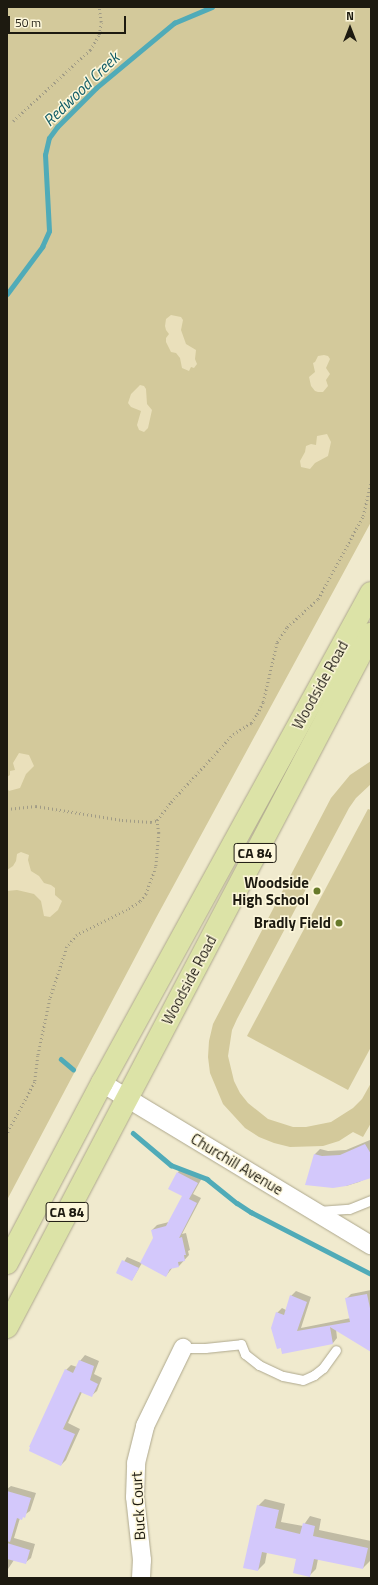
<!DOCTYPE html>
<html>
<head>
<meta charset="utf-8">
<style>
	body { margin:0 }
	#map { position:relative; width:378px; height:1585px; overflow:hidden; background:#f0eace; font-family:"Titillium Web",sans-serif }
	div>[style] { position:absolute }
	.green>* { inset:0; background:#d3c99b }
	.sand>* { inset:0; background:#eae0bb }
	.shadow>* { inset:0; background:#0003 }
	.stream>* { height:4.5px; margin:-2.25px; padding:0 2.25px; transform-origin:2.25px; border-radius:2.25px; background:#50abb8 }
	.building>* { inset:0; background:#d3c8fb }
	.path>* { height:2.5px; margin-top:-1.25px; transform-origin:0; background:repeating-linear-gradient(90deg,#a09b86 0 1px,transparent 0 4px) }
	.roads { filter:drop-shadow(0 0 1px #aea88d) drop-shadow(0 0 1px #aea88d) }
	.lane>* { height:9px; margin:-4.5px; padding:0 4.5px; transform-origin:4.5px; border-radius:4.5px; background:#fff }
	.street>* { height:18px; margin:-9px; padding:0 9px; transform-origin:9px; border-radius:9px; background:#fff }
	.primary>* { height:22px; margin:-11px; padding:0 11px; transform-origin:11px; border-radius:11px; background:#dce3a7 }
	.dots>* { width:11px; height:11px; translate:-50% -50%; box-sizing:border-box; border:2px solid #fdf7db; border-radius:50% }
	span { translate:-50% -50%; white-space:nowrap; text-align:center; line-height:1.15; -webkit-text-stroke:3px #fdf7db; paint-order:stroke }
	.shield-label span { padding:1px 3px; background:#fdf7db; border:1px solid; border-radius:3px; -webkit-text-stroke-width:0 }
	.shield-label { font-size:14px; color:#1d1a10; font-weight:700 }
	.street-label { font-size:15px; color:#1d1a10 }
	.poi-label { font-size:15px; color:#1d1a10; font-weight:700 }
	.right { translate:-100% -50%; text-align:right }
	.water-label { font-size:16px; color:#135e68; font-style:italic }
	.frame { position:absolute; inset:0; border:8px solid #1d1a10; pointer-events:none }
	.north { position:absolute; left:330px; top:8px; width:40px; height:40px; -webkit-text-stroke:3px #fdf7db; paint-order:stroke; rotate:0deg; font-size:11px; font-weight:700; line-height:16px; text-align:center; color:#1d1a10 }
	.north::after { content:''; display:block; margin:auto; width:14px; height:18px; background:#1d1a10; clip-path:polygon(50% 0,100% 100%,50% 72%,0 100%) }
	.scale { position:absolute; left:8px; top:16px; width:118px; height:18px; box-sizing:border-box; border:2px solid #1d1a10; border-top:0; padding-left:5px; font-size:12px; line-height:14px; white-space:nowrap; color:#1d1a10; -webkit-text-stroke:3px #fdf7db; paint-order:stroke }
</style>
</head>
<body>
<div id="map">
	<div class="green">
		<div style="clip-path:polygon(7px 7px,371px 7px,371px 522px,156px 918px,7px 1200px)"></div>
		<div style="clip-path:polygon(371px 761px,371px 784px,356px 798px,349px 808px,237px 1019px,232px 1030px,228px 1056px,234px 1081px,240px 1093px,248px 1103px,268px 1119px,293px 1127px,306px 1127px,331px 1122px,353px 1108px,362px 1099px,371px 1083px,371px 1123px,363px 1137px,353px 1132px,339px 1141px,323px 1146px,290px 1147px,274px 1143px,259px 1137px,245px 1128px,223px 1104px,210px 1073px,208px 1057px,209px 1041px,213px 1024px,331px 798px,350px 775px)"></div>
		<div style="clip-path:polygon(368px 809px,371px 810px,371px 1047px,348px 1090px,247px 1036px)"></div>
	</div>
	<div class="sand">
		<div style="clip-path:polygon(171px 315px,181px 317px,183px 320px,181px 330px,186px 344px,196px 350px,195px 359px,197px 364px,194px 368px,191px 367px,189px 371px,182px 368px,180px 358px,176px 353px,171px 352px,166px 342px,166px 338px,169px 334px,166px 330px,165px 326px,166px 319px)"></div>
		<div style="clip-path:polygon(324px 355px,328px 356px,330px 359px,326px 368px,330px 374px,326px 380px,328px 386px,323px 392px,318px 392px,315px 391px,311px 386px,309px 377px,315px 372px,313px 363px,315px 362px,318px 356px)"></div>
		<div style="clip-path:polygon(140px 385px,144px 386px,146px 389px,147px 404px,152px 410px,148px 428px,144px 432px,139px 430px,137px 425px,141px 411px,131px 407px,128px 403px,131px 394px)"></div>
		<div style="clip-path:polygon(327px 434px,331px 442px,328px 456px,315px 463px,310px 469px,301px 467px,300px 461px,305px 452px,306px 446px,311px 444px,316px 445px,317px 436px)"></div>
		<div style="clip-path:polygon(19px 753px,29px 755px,34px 766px,26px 774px,20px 788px,9px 791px,7px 788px,7px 777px,10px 775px,10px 771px,15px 770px,13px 763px)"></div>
		<div style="clip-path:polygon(21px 852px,29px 855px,28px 860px,31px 871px,39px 876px,44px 883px,51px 885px,55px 888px,55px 895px,62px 901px,58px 910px,50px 917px,44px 916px,41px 901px,34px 894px,17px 890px,7px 891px,7px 870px,13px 866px,16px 861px,17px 854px)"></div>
	</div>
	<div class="shadow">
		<div style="clip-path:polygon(370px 1140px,371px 1176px,359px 1182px,346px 1186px,314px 1155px,320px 1149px,328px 1151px,346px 1150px)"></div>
		<div style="clip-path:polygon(182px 1168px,202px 1178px,193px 1194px,201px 1198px,182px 1234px,186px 1233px,190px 1250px,188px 1251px,189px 1255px,179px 1266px,173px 1267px,166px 1276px,142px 1263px,132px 1280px,117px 1273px,127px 1257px,141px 1263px,154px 1238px,152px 1230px,157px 1225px,169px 1222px,183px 1196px,178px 1172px)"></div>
		<div style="clip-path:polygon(371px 1290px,371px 1351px,336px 1329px,337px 1338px,333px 1343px,282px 1352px,277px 1313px,282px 1308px,286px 1310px,291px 1296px,296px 1291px,311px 1297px,301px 1328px,351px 1318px,346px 1299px,351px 1294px)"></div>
		<div style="clip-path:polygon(85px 1355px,99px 1361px,94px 1374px,102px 1378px,97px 1391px,91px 1396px,82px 1392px,68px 1423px,80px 1429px,66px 1460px,61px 1465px,66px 1370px,71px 1365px,77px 1367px,80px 1361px)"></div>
		<div style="clip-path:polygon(11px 1486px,36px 1493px,30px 1511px,20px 1518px,14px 1538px,35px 1544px,31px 1558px,25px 1563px,14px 1560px,8px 1569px,7px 1489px)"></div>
		<div style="clip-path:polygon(265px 1499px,285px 1504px,281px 1522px,303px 1526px,310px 1516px,321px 1519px,319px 1530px,371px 1541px,370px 1561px,363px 1568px,318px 1559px,316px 1569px,309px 1576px,297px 1558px,267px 1552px,265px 1563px,258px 1570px,258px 1506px)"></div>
	</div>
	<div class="stream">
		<div style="left:7px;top:294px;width:59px;rotate:-53.3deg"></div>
		<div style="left:42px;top:247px;width:17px;rotate:-66deg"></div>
		<div style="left:49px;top:231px;width:76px;rotate:-93deg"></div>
		<div style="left:45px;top:155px;width:17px;rotate:-77deg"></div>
		<div style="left:49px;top:138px;width:14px;rotate:-54deg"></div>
		<div style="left:57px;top:127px;width:55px;rotate:-45deg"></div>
		<div style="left:96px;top:88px;width:102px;rotate:-39.8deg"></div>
		<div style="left:174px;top:23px;width:41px;rotate:-22.8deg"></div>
		<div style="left:61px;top:1059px;width:16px;rotate:40deg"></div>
		<div style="left:133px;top:1133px;width:50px;rotate:40.1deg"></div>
		<div style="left:171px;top:1165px;width:39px;rotate:21deg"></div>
		<div style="left:207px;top:1179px;width:38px;rotate:39deg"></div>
		<div style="left:237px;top:1203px;width:17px;rotate:33deg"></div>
		<div style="left:251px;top:1212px;width:135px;rotate:27.3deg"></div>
	</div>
	<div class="building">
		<div style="clip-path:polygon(365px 1144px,371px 1154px,371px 1178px,346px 1186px,333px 1188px,305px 1185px,314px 1154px,322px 1156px,340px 1155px)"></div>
		<div style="clip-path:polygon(177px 1172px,198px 1183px,189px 1199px,197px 1203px,179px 1238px,182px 1237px,186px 1255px,184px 1255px,185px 1261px,178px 1262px,179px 1267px,170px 1269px,166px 1277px,140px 1263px,153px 1238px,151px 1230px,166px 1226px,182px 1196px,168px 1189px)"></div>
		<div style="clip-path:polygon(122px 1260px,139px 1268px,132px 1281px,116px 1273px)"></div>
		<div style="clip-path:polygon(367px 1294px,371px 1313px,371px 1352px,330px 1327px,333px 1344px,282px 1354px,281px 1348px,277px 1349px,271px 1328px,276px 1312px,284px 1315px,290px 1295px,307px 1302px,297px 1331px,350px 1322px,345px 1298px)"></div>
		<div style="clip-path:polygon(79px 1360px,94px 1366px,90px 1380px,98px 1384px,92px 1397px,80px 1392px,63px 1429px,75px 1434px,61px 1466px,29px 1451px,30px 1447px,29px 1447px,65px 1369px,73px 1373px)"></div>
		<div style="clip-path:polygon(7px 1491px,31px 1498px,25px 1518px,23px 1517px,22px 1520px,17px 1518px,10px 1542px,7px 1541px)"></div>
		<div style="clip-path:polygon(257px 1505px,279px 1510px,275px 1528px,300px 1534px,303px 1523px,315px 1526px,313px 1536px,368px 1548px,363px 1569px,314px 1559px,310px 1577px,293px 1573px,296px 1559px,262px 1552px,258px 1571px,243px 1568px)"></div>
		<div style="clip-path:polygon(7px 1543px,30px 1550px,26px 1564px,7px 1559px)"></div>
	</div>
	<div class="path">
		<div style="left:13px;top:121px;width:105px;rotate:-42.7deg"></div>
		<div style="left:90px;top:50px;width:17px;rotate:-59deg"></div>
		<div style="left:99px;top:35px;width:13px;rotate:-81deg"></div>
		<div style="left:101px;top:22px;width:15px;rotate:-98deg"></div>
		<div style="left:7px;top:809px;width:29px;rotate:-6deg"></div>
		<div style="left:36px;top:806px;width:87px;rotate:9.2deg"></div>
		<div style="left:122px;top:820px;width:29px;rotate:4deg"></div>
		<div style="left:151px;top:822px;width:6px;rotate:-18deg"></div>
		<div style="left:157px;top:820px;width:13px;rotate:81deg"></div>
		<div style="left:159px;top:833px;width:34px;rotate:95deg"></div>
		<div style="left:156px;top:867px;width:29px;rotate:110deg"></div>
		<div style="left:146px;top:894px;width:10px;rotate:127deg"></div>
		<div style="left:140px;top:902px;width:15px;rotate:148deg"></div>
		<div style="left:127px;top:910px;width:56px;rotate:153.4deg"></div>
		<div style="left:77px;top:935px;width:16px;rotate:130deg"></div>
		<div style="left:67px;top:947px;width:55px;rotate:108.1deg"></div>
		<div style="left:50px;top:999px;width:58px;rotate:101.9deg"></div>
		<div style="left:38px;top:1056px;width:26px;rotate:97deg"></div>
		<div style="left:35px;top:1082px;width:59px;rotate:118.3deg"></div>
		<div style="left:157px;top:820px;width:23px;rotate:-52deg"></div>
		<div style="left:171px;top:802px;width:92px;rotate:-47.6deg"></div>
		<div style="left:233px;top:734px;width:21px;rotate:-31deg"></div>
		<div style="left:251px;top:723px;width:11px;rotate:-56deg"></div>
		<div style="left:257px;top:714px;width:13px;rotate:-63deg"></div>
		<div style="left:263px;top:702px;width:62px;rotate:-76.9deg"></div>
		<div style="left:277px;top:642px;width:18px;rotate:-56deg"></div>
		<div style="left:287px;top:627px;width:42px;rotate:-42.1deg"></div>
		<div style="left:318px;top:599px;width:94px;rotate:-61.5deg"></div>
		<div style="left:363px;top:516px;width:37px;rotate:-77deg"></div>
	</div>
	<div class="roads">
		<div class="lane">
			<div style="left:318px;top:1211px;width:31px;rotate:-4deg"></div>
			<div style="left:349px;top:1209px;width:24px;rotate:-22deg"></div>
			<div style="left:183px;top:1348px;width:22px"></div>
			<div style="left:205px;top:1348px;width:36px;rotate:-6deg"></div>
			<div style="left:241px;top:1344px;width:11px;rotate:68deg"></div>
			<div style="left:245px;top:1354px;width:18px;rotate:38deg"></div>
			<div style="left:259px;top:1365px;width:26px;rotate:25deg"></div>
			<div style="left:283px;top:1376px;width:20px;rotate:11deg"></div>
			<div style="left:303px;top:1380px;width:12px;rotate:-24deg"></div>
			<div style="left:314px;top:1375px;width:11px;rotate:-38deg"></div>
			<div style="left:323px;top:1368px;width:22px;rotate:-54deg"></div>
		</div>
		<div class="street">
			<div style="left:102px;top:1083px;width:314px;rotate:31.1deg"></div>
			<div style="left:141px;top:1578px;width:18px;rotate:-87deg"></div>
			<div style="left:142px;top:1560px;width:63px;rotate:-96.3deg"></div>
			<div style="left:135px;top:1497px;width:34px;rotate:-88deg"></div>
			<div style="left:136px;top:1463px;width:38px;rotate:-76deg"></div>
			<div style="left:145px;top:1426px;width:87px;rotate:-64deg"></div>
		</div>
		<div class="primary">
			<div style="left:7px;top:1263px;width:204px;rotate:-62.2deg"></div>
			<div style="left:102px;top:1083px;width:559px;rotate:-61.23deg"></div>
			<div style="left:7px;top:1327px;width:783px;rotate:-62.29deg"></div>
		</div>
	</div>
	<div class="dots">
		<div style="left:317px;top:891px;background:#677a2a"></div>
		<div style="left:339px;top:923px;background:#677a2a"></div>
	</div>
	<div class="shield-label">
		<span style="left:255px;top:853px">CA 84</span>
		<span style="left:67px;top:1212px">CA 84</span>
	</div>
	<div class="street-label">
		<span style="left:320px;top:685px;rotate:-61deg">Woodside Road</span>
		<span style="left:189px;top:980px;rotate:-62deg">Woodside Road</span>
		<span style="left:237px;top:1164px;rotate:31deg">Churchill Avenue</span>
		<span style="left:138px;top:1506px;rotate:-93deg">Buck Court</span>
	</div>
	<div class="poi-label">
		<span class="right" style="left:309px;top:891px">Woodside<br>High School</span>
		<span class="right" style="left:331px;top:923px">Bradly Field</span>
	</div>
	<div class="water-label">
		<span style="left:81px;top:89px;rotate:-44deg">Redwood Creek</span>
	</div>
	<div class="frame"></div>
	<div class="north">N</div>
	<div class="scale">50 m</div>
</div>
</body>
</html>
